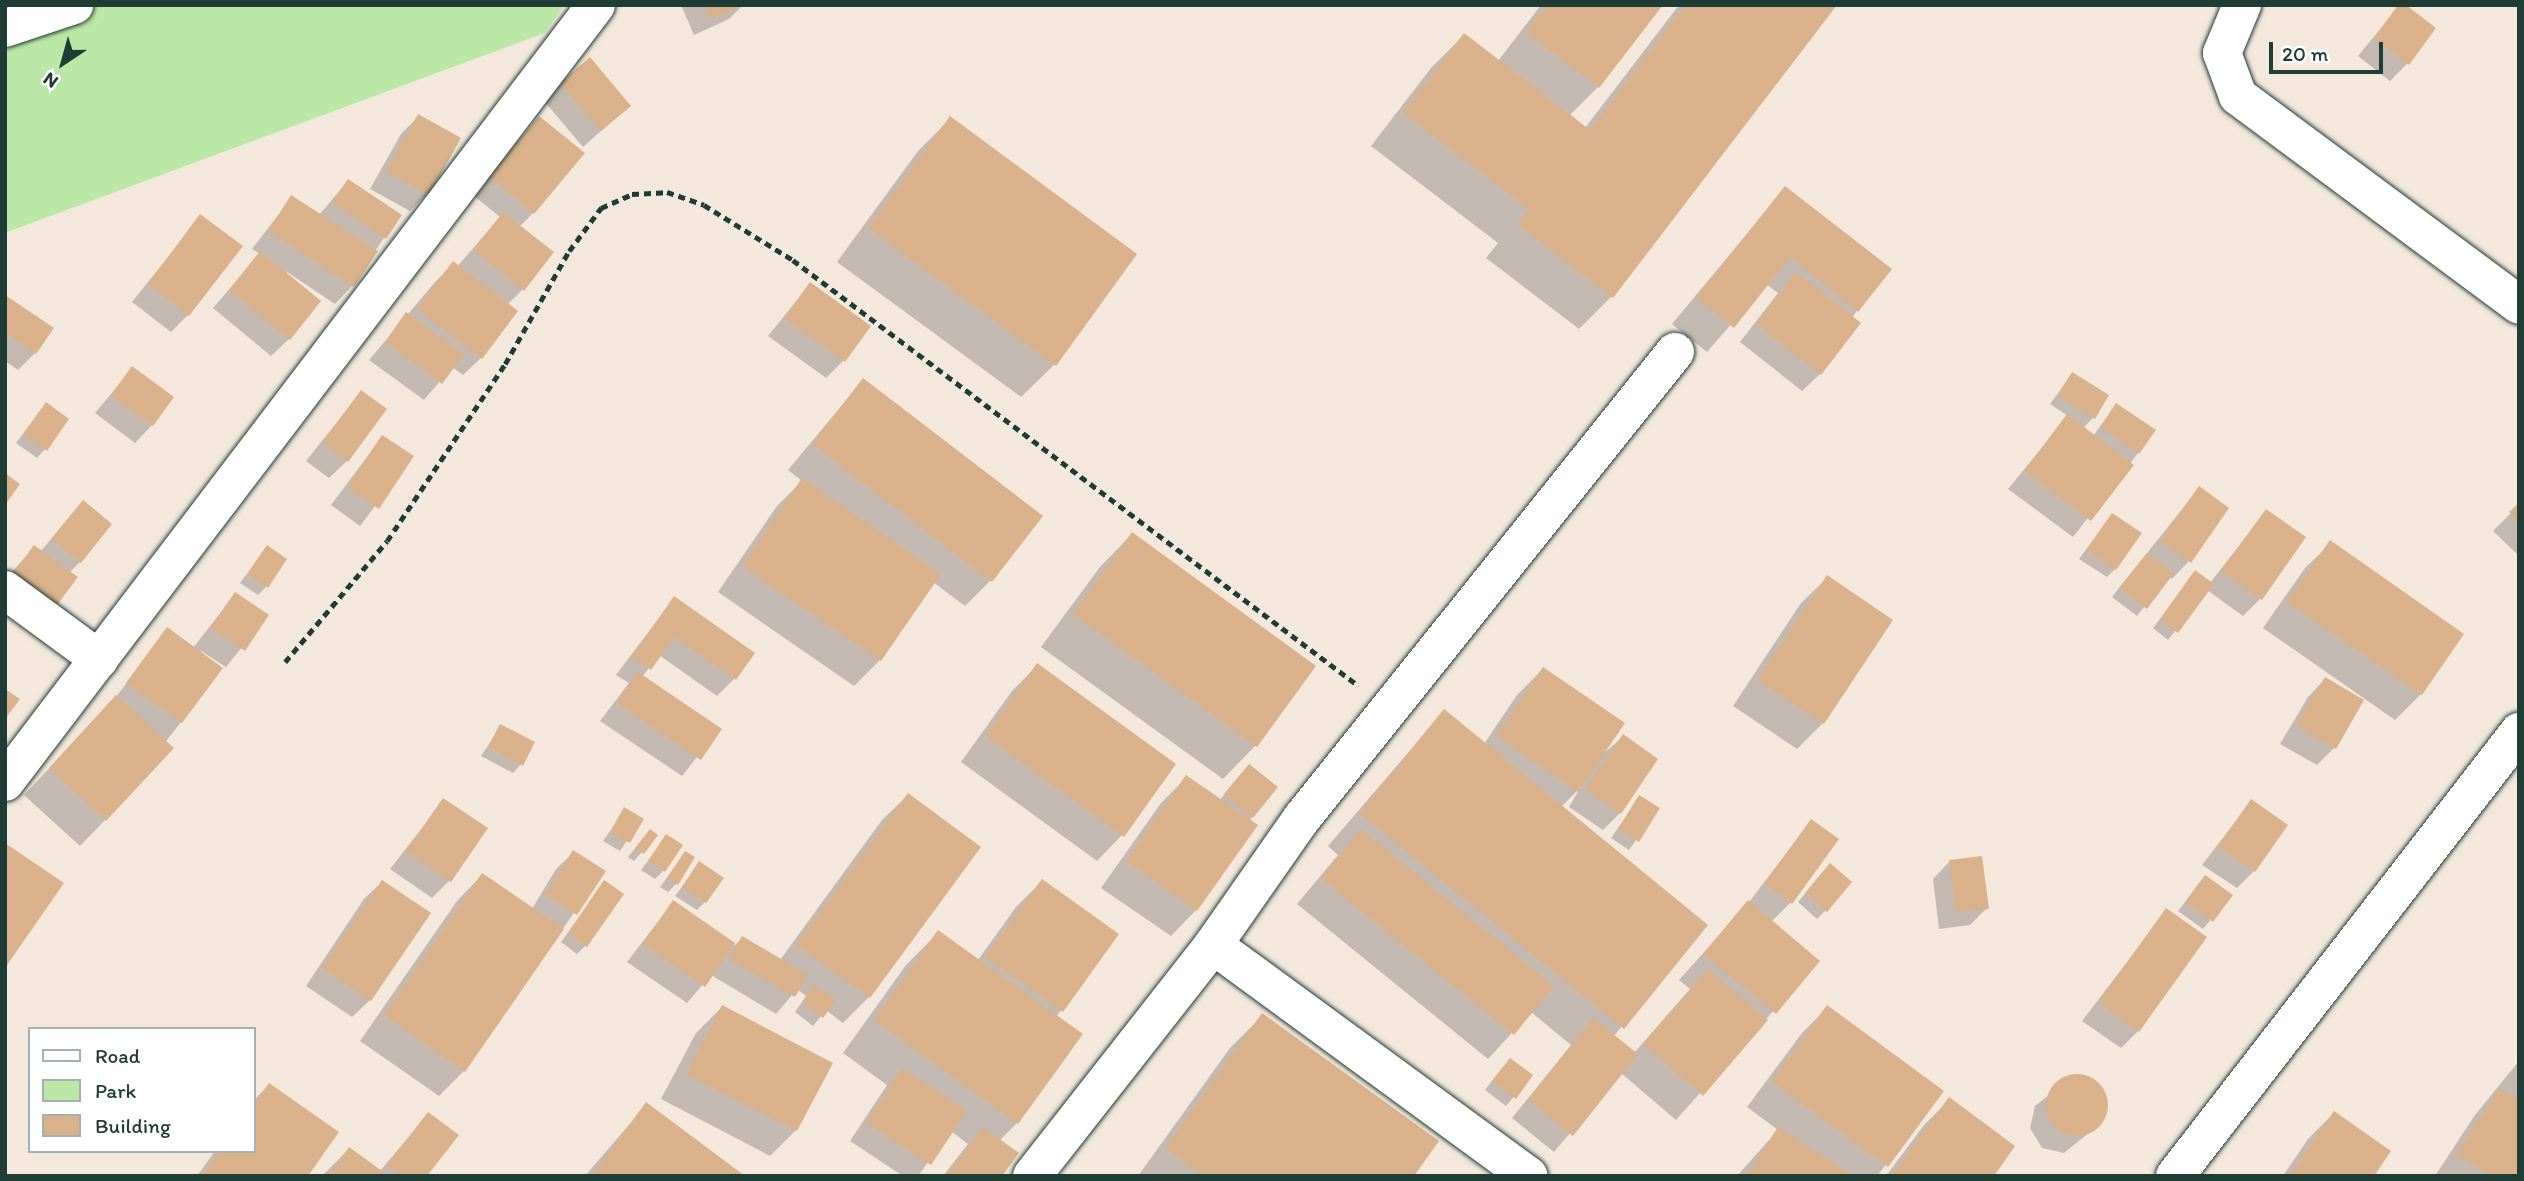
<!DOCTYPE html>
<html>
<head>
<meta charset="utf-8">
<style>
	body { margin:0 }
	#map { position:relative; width:2524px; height:1181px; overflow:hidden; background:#fff; font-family:Itim,sans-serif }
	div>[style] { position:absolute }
	.built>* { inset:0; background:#f4e8dc }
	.green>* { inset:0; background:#bbe8a6 }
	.shadow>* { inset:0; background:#0003 }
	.building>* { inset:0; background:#d9b28b }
	.round { border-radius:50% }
	.path>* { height:4.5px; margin-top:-2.25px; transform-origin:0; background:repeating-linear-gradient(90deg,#1f3d34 0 7px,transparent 0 12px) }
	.roads { filter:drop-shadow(0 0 2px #1f3d34) drop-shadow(0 0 2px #1f3d34) }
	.minor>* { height:38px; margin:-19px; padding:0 19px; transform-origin:19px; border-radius:19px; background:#fff }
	span { translate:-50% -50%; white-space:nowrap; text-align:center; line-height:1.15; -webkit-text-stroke:6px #fff; paint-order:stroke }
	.frame { position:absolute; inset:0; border:7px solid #1f3d34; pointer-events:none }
	.legend { position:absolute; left:28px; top:1027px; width:228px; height:126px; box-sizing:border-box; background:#fff; border:2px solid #a5b1ae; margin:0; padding:9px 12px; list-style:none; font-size:21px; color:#1f3d34 }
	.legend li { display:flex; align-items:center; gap:14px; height:35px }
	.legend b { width:35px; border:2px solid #a5b1ae }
	.north { position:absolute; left:28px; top:28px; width:70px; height:70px; -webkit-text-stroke:5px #fff; paint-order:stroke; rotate:216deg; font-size:19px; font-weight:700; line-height:28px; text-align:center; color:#1f3d34 }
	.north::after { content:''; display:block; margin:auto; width:24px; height:32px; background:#1f3d34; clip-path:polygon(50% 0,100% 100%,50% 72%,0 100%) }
	.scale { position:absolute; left:2269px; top:42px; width:114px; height:32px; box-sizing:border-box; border:4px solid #1f3d34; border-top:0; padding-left:9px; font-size:21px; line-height:24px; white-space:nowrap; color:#1f3d34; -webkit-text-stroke:5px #fff; paint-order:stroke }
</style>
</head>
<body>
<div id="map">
	<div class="built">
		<div style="clip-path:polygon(evenodd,564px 5px,2519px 5px,2519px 1176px,5px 1176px,5px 233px,545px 33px,564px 5px,30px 1029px,254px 1029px,254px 1151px,30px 1151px,30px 1029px)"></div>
	</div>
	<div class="green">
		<div style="clip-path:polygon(5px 5px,564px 5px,545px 33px,5px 233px)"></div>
	</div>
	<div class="shadow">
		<div style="clip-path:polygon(681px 5px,743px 5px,729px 19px,694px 35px)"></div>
		<div style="clip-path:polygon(1541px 5px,1661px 5px,1598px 87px,1569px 116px,1585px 128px,1679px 5px,1835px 5px,1611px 297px,1579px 329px,1486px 258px,1498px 243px,1371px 146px,1431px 68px,1464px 35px,1498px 61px)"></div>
		<div style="clip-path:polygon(2400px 5px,2407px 64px,2390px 81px,2358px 56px)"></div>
		<div style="clip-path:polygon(561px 84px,629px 106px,583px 147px,544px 101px)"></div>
		<div style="clip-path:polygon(419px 116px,427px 194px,410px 211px,370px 189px,401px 134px)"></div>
		<div style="clip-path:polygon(539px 118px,533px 213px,519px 227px,523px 289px,507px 305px,481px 358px,463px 375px,452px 367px,424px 400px,369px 360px,436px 281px,453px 264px,457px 267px,500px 217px,473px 195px)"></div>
		<div style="clip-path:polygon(951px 118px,1135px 255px,1054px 365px,1021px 397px,837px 262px,918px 151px)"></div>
		<div style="clip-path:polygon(348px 181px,399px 215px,352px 286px,335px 304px,287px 272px,289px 339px,271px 356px,213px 308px,260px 254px,252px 249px,292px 197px,319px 215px)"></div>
		<div style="clip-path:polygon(1785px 188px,1857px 310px,1820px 374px,1802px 391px,1740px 342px,1778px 293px,1766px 284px,1707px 352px,1672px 324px)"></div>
		<div style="clip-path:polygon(201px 216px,188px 315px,171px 332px,132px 302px)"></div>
		<div style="clip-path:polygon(810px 284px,843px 361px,826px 378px,768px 336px)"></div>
		<div style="clip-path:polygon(5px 297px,35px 353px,18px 370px,5px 361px)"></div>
		<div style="clip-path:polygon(132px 369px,152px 425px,135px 443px,95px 413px)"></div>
		<div style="clip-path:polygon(2072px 374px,2093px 418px,2083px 428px,2093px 436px,2116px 405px,2138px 453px,2073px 537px,2008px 489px,2068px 416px,2050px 404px)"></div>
		<div style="clip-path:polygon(863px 380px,991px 580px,965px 606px,933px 582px,880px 660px,854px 686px,718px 592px,777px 506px,802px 481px,788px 470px)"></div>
		<div style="clip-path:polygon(361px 392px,347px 461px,329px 478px,306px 461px)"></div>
		<div style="clip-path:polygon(46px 404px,45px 449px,37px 458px,16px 443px)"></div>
		<div style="clip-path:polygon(382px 437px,412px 457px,360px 526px,331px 505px)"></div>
		<div style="clip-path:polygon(2199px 488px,2189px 561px,2172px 579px,2169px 576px,2137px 616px,2112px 597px)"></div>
		<div style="clip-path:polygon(83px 502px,80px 562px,69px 573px,5px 580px,34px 547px,40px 552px)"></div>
		<div style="clip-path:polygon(2519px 505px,2519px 556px,2493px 531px)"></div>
		<div style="clip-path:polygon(2266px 511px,2303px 537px,2260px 599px,2243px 616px,2207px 590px,2168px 640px,2153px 628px,2195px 573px,2210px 583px)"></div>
		<div style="clip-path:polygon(2112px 515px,2115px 569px,2107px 577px,2079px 559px)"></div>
		<div style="clip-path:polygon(1132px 534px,1314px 666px,1255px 746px,1223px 779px,1041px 647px,1100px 567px)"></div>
		<div style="clip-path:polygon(2331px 543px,2462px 634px,2421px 694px,2395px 720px,2263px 628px,2305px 568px)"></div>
		<div style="clip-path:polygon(267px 547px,266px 587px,258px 595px,240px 583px)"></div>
		<div style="clip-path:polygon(1827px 578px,1891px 621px,1823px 723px,1797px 749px,1733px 706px,1801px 603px)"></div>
		<div style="clip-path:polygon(235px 594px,267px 616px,226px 667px,201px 651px,181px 722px,105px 820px,80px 846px,24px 795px,112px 702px,167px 630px,193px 648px)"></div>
		<div style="clip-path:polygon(674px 598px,734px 679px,717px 696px,659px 655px,642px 677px,719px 729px,682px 776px,600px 721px,629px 683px,616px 675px)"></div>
		<div style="clip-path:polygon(1037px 666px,1122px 835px,1097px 861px,961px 762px,1012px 691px)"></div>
		<div style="clip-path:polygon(1543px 669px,1599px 757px,1623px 737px,1620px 813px,1603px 830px,1569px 807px,1580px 788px,1561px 807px,1706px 925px,1613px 1037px,1634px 1053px,1690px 989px,1679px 980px,1749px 902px,1811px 821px,1791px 902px,1771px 922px,1818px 961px,1676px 1120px,1621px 1073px,1554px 1152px,1512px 1118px,1571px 1045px,1531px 1012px,1488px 1059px,1297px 904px,1338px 855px,1328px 846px,1444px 711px,1484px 744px,1517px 695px)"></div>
		<div style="clip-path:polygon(2325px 679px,2334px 748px,2317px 765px,2280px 744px,2308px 697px)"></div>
		<div style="clip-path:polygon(501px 726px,521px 764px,513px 773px,481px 756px)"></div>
		<div style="clip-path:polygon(1241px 774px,1252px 817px,1196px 910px,1171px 936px,1101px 888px,1161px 803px,1186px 778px,1219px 801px)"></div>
		<div style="clip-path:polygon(908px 795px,979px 847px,869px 997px,843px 1023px,826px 1010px,813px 1026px,795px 1012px,806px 996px,797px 989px,776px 1014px,711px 975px,687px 1003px,627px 962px,673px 902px,735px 945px,743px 938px,780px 960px,882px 820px)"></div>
		<div style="clip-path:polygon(1640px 797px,1658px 809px,1629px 850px,1611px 838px)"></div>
		<div style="clip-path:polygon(444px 800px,449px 881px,432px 898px,390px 869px)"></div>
		<div style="clip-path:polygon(2251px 801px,2254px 871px,2237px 888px,2202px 865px)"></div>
		<div style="clip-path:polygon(625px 810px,642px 819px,620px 851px,603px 841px)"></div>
		<div style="clip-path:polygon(656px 836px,634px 861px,628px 857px,642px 840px)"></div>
		<div style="clip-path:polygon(667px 836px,663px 871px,655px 879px,641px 870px)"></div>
		<div style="clip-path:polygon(574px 852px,603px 871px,464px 1071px,439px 1096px,360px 1041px,457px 901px,482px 875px,532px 909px,556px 869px)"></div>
		<div style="clip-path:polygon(685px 853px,676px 884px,668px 892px,660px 887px)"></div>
		<div style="clip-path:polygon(1950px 861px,1987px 908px,1970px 925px,1939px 929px,1933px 879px)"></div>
		<div style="clip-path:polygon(700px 863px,705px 902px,697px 910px,675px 896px)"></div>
		<div style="clip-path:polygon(1822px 874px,1826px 910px,1817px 919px,1798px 902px)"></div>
		<div style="clip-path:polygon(2205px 877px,2230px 896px,2203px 929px,2178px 911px)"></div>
		<div style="clip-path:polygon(1042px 881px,1116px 934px,1056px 1017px,1017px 1123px,999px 1141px,999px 1176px,943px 1176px,968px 1144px,951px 1131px,918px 1176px,903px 1176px,850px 1141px,887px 1085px,843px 1053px,906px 965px,939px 932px,978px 960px,1016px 907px)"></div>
		<div style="clip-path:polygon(382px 882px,370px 1000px,352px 1017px,306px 986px,364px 899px)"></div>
		<div style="clip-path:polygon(604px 883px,586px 945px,577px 954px,561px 942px)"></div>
		<div style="clip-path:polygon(2166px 911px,2138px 1031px,2121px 1048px,2082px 1021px)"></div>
		<div style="clip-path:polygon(722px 1007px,796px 1130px,770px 1156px,661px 1099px,696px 1033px)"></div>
		<div style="clip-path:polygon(1828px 1007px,1942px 1092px,1877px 1176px,1737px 1176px,1778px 1130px,1747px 1107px,1802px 1033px)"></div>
		<div style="clip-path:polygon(1262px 1016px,1412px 1176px,1138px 1176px,1230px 1048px)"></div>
		<div style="clip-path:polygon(2519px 1061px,2519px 1176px,2435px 1176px,2475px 1115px)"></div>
		<div style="clip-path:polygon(1502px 1068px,1531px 1076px,1506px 1106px,1485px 1090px)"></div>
		<div style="clip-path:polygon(2073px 1076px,2095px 1081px,2106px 1101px,2101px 1123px,2064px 1153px,2042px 1148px,2030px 1128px,2035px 1106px)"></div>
		<div style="clip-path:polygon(269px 1085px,305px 1176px,197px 1176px,215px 1151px,254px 1151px,254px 1100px)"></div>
		<div style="clip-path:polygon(1949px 1100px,1992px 1176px,1886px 1176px,1924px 1125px)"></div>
		<div style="clip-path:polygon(646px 1105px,742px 1176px,585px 1176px)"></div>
		<div style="clip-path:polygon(2334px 1113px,2372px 1176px,2283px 1176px,2308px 1139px)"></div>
		<div style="clip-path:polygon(428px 1114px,425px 1176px,322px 1176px,349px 1149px,380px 1171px)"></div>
	</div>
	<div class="building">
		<div style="clip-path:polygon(705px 5px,742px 5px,711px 19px)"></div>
		<div style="clip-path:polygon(1546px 5px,1663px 5px,1599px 88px,1526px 32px)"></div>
		<div style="clip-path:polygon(1685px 5px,1837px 5px,1613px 298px,1517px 224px,1529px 209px,1403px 113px,1464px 33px,1590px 130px)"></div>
		<div style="clip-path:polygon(2398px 5px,2406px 5px,2436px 28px,2409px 65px,2374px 38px)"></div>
		<div style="clip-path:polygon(590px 57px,631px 106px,601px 131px,560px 83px)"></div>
		<div style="clip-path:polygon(418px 114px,461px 138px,429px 195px,386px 171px)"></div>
		<div style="clip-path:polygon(539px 116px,585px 153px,534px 214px,489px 176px)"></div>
		<div style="clip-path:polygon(950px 116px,1137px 254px,1056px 366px,868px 228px)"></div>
		<div style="clip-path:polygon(348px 179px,402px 215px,386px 239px,332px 202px)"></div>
		<div style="clip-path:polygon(1785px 186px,1892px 269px,1858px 312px,1790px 257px,1734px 328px,1696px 298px)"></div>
		<div style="clip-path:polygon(291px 195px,378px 251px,354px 287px,268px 231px)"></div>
		<div style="clip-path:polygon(503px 212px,554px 252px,524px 291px,473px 250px)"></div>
		<div style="clip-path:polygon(200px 214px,243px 246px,189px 316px,148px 284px)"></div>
		<div style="clip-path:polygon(260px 251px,321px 301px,290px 340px,229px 290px)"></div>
		<div style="clip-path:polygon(453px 261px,518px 311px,482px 359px,417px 309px)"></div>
		<div style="clip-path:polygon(1796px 272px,1861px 323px,1821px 375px,1756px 324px)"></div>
		<div style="clip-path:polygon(810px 282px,871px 326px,845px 362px,784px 318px)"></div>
		<div style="clip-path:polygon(5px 295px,54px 328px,36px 354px,5px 333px)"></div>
		<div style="clip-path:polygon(406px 312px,464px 354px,442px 384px,385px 342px)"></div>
		<div style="clip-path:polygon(132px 366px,174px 397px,153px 426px,111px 395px)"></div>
		<div style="clip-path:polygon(2072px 372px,2109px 395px,2095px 419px,2057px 396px)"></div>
		<div style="clip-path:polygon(863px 378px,1043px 516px,992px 582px,812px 444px)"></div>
		<div style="clip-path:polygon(361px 390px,387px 409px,348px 462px,322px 443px)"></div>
		<div style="clip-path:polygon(46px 402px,69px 419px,47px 451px,23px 434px)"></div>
		<div style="clip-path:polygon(2116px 403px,2156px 430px,2139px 454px,2100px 427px)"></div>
		<div style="clip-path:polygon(2067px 414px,2134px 465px,2091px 521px,2024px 471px)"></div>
		<div style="clip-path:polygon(382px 435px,414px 456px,379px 509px,347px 487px)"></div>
		<div style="clip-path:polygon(5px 473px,20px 484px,5px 505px)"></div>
		<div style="clip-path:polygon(802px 478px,941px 574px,881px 661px,742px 566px)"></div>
		<div style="clip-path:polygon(2199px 486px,2229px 508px,2191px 563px,2160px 541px)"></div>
		<div style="clip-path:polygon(83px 500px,112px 524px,81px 563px,51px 539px)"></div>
		<div style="clip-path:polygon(2519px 503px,2519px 522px,2509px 512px)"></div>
		<div style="clip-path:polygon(2266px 509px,2306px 537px,2262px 600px,2221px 571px)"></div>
		<div style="clip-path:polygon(2112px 513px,2142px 533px,2116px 570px,2086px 550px)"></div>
		<div style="clip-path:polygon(1132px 532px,1316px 666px,1257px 747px,1073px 614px)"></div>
		<div style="clip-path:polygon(2330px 540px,2464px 634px,2422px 695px,2287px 602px)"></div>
		<div style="clip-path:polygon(34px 545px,78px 577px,51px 613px,8px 581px)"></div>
		<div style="clip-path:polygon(267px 545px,287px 559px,268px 588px,247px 574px)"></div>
		<div style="clip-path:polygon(2147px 553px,2174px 573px,2147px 609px,2119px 588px)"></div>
		<div style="clip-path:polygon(2195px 570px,2214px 584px,2178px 633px,2160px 619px)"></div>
		<div style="clip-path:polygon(1827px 575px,1893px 620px,1824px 724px,1757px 680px)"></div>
		<div style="clip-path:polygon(235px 592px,269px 615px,245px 651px,210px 628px)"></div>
		<div style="clip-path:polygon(674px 596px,755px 653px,736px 680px,674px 637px,651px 670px,632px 657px)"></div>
		<div style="clip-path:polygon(167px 627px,223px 668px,182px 723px,126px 683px)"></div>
		<div style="clip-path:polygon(1037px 663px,1176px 764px,1124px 837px,985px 736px)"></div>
		<div style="clip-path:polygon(1543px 667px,1625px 723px,1578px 792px,1496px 736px)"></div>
		<div style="clip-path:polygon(638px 672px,722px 729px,701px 760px,616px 703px)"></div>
		<div style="clip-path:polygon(2325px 677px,2364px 700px,2336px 749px,2296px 726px)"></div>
		<div style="clip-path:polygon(5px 689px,20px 699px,5px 719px)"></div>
		<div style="clip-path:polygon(116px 695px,174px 748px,106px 821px,49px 768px)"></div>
		<div style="clip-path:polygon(1444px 709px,1708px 925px,1624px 1029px,1359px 813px)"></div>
		<div style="clip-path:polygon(500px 724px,535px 742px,523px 766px,488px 747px)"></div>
		<div style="clip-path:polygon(1623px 734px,1658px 759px,1621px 814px,1585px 789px)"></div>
		<div style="clip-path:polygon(1249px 764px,1278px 787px,1253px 818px,1224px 794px)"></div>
		<div style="clip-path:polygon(1186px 775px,1258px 825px,1197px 911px,1126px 861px)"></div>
		<div style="clip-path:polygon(908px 793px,981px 847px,870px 998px,796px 945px)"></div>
		<div style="clip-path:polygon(1639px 795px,1660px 808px,1639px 842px,1618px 829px)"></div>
		<div style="clip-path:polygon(443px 798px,488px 828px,451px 882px,406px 851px)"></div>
		<div style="clip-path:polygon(2251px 799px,2288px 825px,2255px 872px,2218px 847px)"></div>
		<div style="clip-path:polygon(624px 807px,644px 819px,630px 843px,610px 832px)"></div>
		<div style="clip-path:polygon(1811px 819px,1839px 839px,1792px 904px,1764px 884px)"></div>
		<div style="clip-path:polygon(650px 829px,658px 835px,644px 854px,635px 848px)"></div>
		<div style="clip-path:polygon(1361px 829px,1554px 986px,1514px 1035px,1321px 878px)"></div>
		<div style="clip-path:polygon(666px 834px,683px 845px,665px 872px,648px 861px)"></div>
		<div style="clip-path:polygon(5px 843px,64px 883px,5px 968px)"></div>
		<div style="clip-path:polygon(573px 850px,606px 871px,577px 915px,545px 895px)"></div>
		<div style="clip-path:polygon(685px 851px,695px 857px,678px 885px,667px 878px)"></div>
		<div style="clip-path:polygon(1982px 856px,1989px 909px,1956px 912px,1949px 860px)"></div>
		<div style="clip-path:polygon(699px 861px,724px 878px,706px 903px,682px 887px)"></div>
		<div style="clip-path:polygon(1830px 863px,1852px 882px,1827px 912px,1805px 893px)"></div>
		<div style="clip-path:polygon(482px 873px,564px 929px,465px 1072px,384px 1015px)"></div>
		<div style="clip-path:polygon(2205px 875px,2233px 895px,2213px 922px,2185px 902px)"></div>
		<div style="clip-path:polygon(1042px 879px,1119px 934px,1063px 1012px,985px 957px)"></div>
		<div style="clip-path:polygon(382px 880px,431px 913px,371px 1001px,322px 968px)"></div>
		<div style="clip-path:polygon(604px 880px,624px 894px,587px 947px,568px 933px)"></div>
		<div style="clip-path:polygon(673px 900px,735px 943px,705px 987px,643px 944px)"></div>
		<div style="clip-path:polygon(1748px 900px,1820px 961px,1776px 1014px,1703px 954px)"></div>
		<div style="clip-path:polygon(2166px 908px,2207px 937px,2139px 1032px,2098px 1003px)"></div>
		<div style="clip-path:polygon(938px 930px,1083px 1034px,1018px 1124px,874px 1020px)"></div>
		<div style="clip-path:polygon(742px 936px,808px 975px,795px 997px,729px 959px)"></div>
		<div style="clip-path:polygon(1708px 969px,1768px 1020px,1703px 1096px,1643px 1044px)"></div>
		<div style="clip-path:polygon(814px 985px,836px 1000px,823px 1018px,802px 1003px)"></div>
		<div style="clip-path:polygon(722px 1005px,833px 1063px,797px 1131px,686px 1074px)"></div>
		<div style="clip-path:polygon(1827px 1005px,1944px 1091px,1888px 1167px,1771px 1081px)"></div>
		<div style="clip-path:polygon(1262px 1013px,1439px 1141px,1414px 1176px,1203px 1176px,1165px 1148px)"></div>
		<div style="clip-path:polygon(1593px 1018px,1638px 1054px,1573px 1136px,1528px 1100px)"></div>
		<div style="clip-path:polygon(1510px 1058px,1533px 1075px,1516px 1099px,1492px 1081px)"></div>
		<div style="clip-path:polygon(902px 1068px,967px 1111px,931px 1165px,866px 1123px)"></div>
		<div class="round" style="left:2046px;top:1074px;width:62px;height:62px"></div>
		<div style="clip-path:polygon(269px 1083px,339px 1132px,308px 1176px,202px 1176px,220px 1151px,254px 1151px,254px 1104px)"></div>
		<div style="clip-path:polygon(2500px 1088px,2519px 1100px,2519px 1176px,2490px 1176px,2456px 1154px)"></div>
		<div style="clip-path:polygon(1949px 1097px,2015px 1146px,1994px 1176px,1897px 1176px,1893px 1173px)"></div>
		<div style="clip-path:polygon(646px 1102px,745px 1176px,592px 1176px)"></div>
		<div style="clip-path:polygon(2334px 1111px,2391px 1151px,2374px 1176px,2289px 1176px)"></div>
		<div style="clip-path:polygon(428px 1112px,459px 1135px,427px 1176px,402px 1176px,387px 1165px)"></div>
		<div style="clip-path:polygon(983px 1127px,1019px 1153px,1002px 1176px,946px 1176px)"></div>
		<div style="clip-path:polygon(1778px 1127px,1853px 1176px,1747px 1176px)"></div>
		<div style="clip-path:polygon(349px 1147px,389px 1176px,328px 1176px)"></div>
	</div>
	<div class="path">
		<div style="left:285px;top:662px;width:158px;rotate:-49.9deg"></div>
		<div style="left:387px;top:541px;width:213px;rotate:-56.3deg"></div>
		<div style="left:505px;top:364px;width:130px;rotate:-60.5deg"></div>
		<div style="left:569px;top:251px;width:54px;rotate:-53.3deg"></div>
		<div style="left:601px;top:208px;width:34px;rotate:-24deg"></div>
		<div style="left:632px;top:194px;width:35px;rotate:-3deg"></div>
		<div style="left:667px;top:192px;width:39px;rotate:19deg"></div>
		<div style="left:704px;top:205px;width:105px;rotate:31.7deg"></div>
		<div style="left:793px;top:260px;width:708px;rotate:36.97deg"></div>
	</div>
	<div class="roads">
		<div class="minor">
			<div style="left:2242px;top:5px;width:52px;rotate:112.6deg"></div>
			<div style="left:2222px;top:53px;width:46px;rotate:69.6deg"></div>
			<div style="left:2238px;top:96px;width:350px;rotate:36.6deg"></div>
			<div style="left:5px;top:28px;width:73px;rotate:-18.4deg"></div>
			<div style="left:5px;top:590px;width:117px;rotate:36.3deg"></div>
			<div style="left:5px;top:782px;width:976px;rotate:-52.74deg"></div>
			<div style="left:1213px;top:945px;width:391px;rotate:36.2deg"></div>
			<div style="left:1032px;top:1176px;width:293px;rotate:-51.9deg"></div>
			<div style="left:1213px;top:945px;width:155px;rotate:-55deg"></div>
			<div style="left:1302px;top:818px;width:597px;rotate:-51.33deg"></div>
			<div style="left:2175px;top:1176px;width:562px;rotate:-52.23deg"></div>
		</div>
	</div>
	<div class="frame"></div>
	<ul class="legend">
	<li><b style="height:9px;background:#fff"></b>Road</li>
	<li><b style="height:19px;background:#bbe8a6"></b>Park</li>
	<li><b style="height:19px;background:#d9b28b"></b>Building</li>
	</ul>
	<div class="north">N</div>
	<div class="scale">20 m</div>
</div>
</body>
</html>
